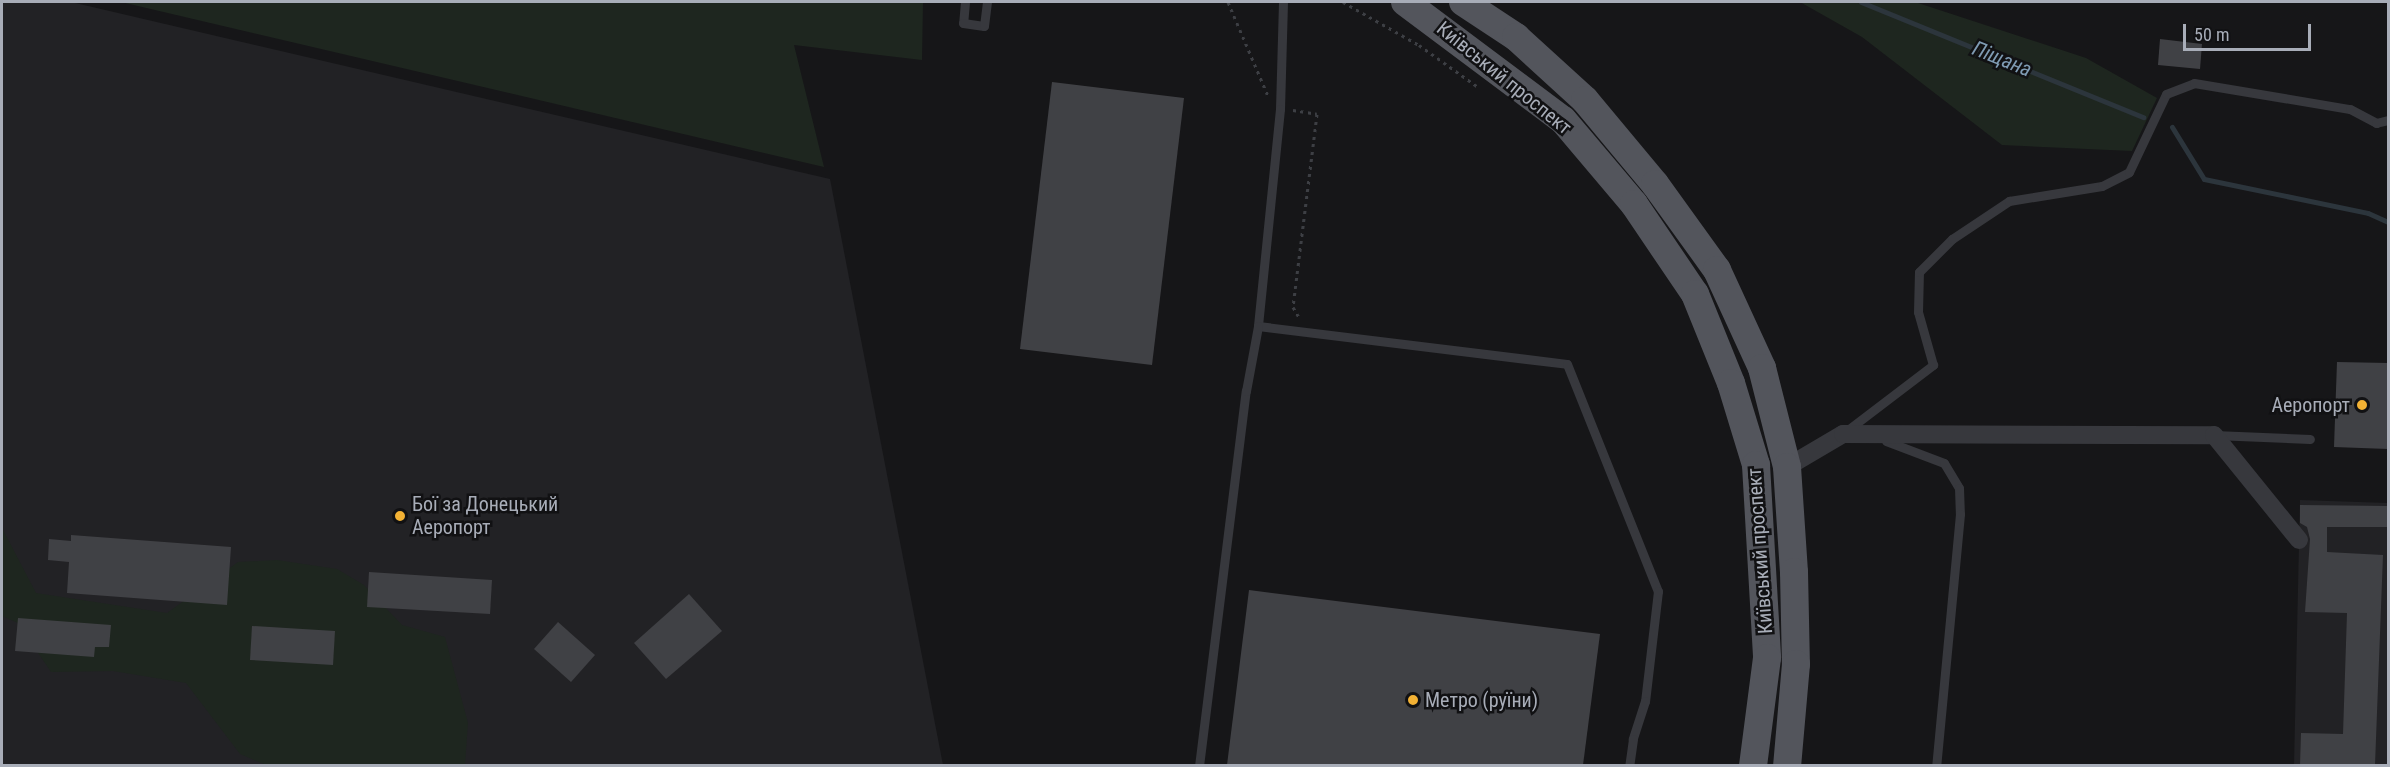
<!DOCTYPE html>
<html>
<head>
<meta charset="utf-8">
<style>
	body { margin:0 }
	#map { position:relative; width:2390px; height:767px; overflow:hidden; background:#161618; font-family:"Roboto Condensed",sans-serif }
	div>[style] { position:absolute }
	.built>* { inset:0; background:#222225 }
	.green>* { inset:0; background:#1e261f }
	.stream>* { height:5px; margin:-2.5px; padding:0 2.5px; transform-origin:2.5px; border-radius:2.5px; background:#2c353c }
	.building>* { inset:0; background:#404145 }
	.path>* { height:3px; margin-top:-1.5px; transform-origin:0; background:repeating-linear-gradient(90deg,#3d3f44 0 3px,transparent 0 7.5px) }
	.service>* { height:9px; margin:-4.5px; padding:0 4.5px; transform-origin:4.5px; border-radius:4.5px; background:#37383d }
	.minor>* { height:18px; margin:-9px; padding:0 9px; transform-origin:9px; border-radius:9px; background:#37383d }
	.primary>* { height:28px; margin:-14px; padding:0 14px; transform-origin:14px; border-radius:14px; background:#53555c }
	.dots>* { width:16px; height:16px; translate:-50% -50%; box-sizing:border-box; border:3px solid #111113; border-radius:50% }
	span { translate:-50% -50%; white-space:nowrap; text-align:center; line-height:1.15; -webkit-text-stroke:5px #111113; paint-order:stroke }
	.street-label { font-size:20px; color:#a8adb8 }
	.poi-label { font-size:20px; color:#a8adb8 }
	.right { translate:-100% -50%; text-align:right }
	.left { translate:0 -50%; text-align:left }
	.water-label { font-size:21px; color:#7f9bb3; font-style:italic }
	.frame { position:absolute; inset:0; border:3px solid #a8adb8; pointer-events:none }
	.scale { position:absolute; left:2183px; top:24px; width:128px; height:27px; box-sizing:border-box; border:3px solid #a8adb8; border-top:0; padding-left:8px; font-size:18px; line-height:21px; white-space:nowrap; color:#a8adb8; -webkit-text-stroke:4px #111113; paint-order:stroke }
</style>
</head>
<body>
<div id="map">
	<div class="built">
		<div style="clip-path:polygon(2px 2px,71px 2px,830px 179px,943px 765px,2px 765px)"></div>
		<div style="clip-path:polygon(2300px 500px,2388px 503px,2388px 765px,2294px 766px)"></div>
	</div>
	<div class="green">
		<div style="clip-path:polygon(121px 2px,923px 2px,922px 60px,794px 45px,824px 167px)"></div>
		<div style="clip-path:polygon(1800px 2px,1915px 2px,2086px 58px,2157px 98px,2132px 151px,2002px 145px,1862px 37px)"></div>
		<div style="clip-path:polygon(2px 528px,36px 593px,167px 613px,238px 562px,277px 560px,337px 569px,364px 585px,402px 625px,445px 637px,468px 723px,465px 765px,266px 765px,240px 754px,186px 683px,113px 671px,51px 672px,18px 623px,2px 616px)"></div>
	</div>
	<div class="stream">
		<div style="left:1861px;top:2px;width:305px;rotate:22.2deg"></div>
		<div style="left:2172px;top:127px;width:61px;rotate:58.4deg"></div>
		<div style="left:2204px;top:179px;width:167px;rotate:11.7deg"></div>
		<div style="left:2368px;top:213px;width:22px;rotate:24deg"></div>
	</div>
	<div class="building">
		<div style="clip-path:polygon(2160px 39px,2202px 44px,2200px 69px,2158px 65px)"></div>
		<div style="clip-path:polygon(1052px 82px,1184px 98px,1152px 365px,1020px 349px)"></div>
		<div style="clip-path:polygon(2337px 362px,2388px 363px,2388px 449px,2334px 447px)"></div>
		<div style="clip-path:polygon(2300px 505px,2388px 506px,2388px 527px,2327px 527px,2327px 552px,2383px 555px,2375px 765px,2300px 765px,2301px 733px,2343px 734px,2347px 613px,2305px 612px,2310px 539px,2307px 527px,2300px 523px)"></div>
		<div style="clip-path:polygon(71px 535px,231px 547px,227px 605px,67px 593px,69px 562px,48px 560px,49px 539px,71px 541px)"></div>
		<div style="clip-path:polygon(369px 572px,492px 580px,490px 614px,367px 607px)"></div>
		<div style="clip-path:polygon(1249px 590px,1600px 634px,1583px 765px,1227px 765px)"></div>
		<div style="clip-path:polygon(689px 594px,722px 631px,666px 679px,634px 643px)"></div>
		<div style="clip-path:polygon(18px 618px,111px 625px,109px 647px,95px 647px,94px 657px,15px 651px)"></div>
		<div style="clip-path:polygon(558px 622px,595px 655px,571px 682px,534px 649px)"></div>
		<div style="clip-path:polygon(252px 626px,335px 631px,333px 665px,250px 660px)"></div>
	</div>
	<div class="path">
		<div style="left:1228px;top:2px;width:102px;rotate:66.9deg"></div>
		<div style="left:1343px;top:2px;width:87px;rotate:29.5deg"></div>
		<div style="left:1419px;top:45px;width:72px;rotate:35.4deg"></div>
		<div style="left:1293px;top:110px;width:24px;rotate:9deg"></div>
		<div style="left:1317px;top:114px;width:194px;rotate:97.1deg"></div>
		<div style="left:1293px;top:307px;width:14px;rotate:60deg"></div>
	</div>
	<div class="service">
		<div style="left:965px;top:2px;width:21px;rotate:95deg"></div>
		<div style="left:963px;top:23px;width:21px;rotate:8deg"></div>
		<div style="left:984px;top:26px;width:24px;rotate:-83deg"></div>
		<div style="left:1283px;top:2px;width:107px;rotate:91.6deg"></div>
		<div style="left:1280px;top:109px;width:218px;rotate:95.8deg"></div>
		<div style="left:1258px;top:326px;width:311px;rotate:7deg"></div>
		<div style="left:1567px;top:364px;width:245px;rotate:68.2deg"></div>
		<div style="left:1658px;top:591px;width:111px;rotate:96.7deg"></div>
		<div style="left:1645px;top:701px;width:40px;rotate:108deg"></div>
		<div style="left:1633px;top:739px;width:27px;rotate:98deg"></div>
		<div style="left:1845px;top:432px;width:111px;rotate:-37.3deg"></div>
		<div style="left:1933px;top:365px;width:55px;rotate:-105.8deg"></div>
		<div style="left:1918px;top:312px;width:40px;rotate:-88.6deg"></div>
		<div style="left:1919px;top:272px;width:47px;rotate:-45deg"></div>
		<div style="left:1952px;top:239px;width:69px;rotate:-33.7deg"></div>
		<div style="left:2009px;top:201px;width:94px;rotate:-9.2deg"></div>
		<div style="left:2102px;top:186px;width:30px;rotate:-27deg"></div>
		<div style="left:2129px;top:172px;width:86px;rotate:-64.6deg"></div>
		<div style="left:2166px;top:94px;width:30px;rotate:-21deg"></div>
		<div style="left:2194px;top:83px;width:158px;rotate:9.5deg"></div>
		<div style="left:2350px;top:109px;width:30px;rotate:28deg"></div>
		<div style="left:2376px;top:123px;width:12px;rotate:-14deg"></div>
		<div style="left:2214px;top:435px;width:96px;rotate:2.4deg"></div>
		<div style="left:1886px;top:441px;width:62px;rotate:20.8deg"></div>
		<div style="left:1944px;top:463px;width:29px;rotate:59deg"></div>
		<div style="left:1959px;top:488px;width:26px;rotate:88deg"></div>
		<div style="left:1960px;top:514px;width:253px;rotate:95.4deg"></div>
		<div style="left:1199px;top:766px;width:378px;rotate:-82.9deg"></div>
		<div style="left:1246px;top:391px;width:66px;rotate:-79.5deg"></div>
	</div>
	<div class="minor">
		<div style="left:1787px;top:467px;width:65px;rotate:-30.5deg"></div>
		<div style="left:1843px;top:434px;width:371px;rotate:0.2deg"></div>
		<div style="left:2214px;top:435px;width:135px;rotate:51deg"></div>
	</div>
	<div class="primary">
		<div style="left:1405px;top:2px;width:197px;rotate:36.8deg"></div>
		<div style="left:1563px;top:120px;width:110px;rotate:49.8deg"></div>
		<div style="left:1634px;top:204px;width:109px;rotate:55.9deg"></div>
		<div style="left:1695px;top:294px;width:96px;rotate:68deg"></div>
		<div style="left:1731px;top:383px;width:86px;rotate:73deg"></div>
		<div style="left:1756px;top:465px;width:193px;rotate:86.7deg"></div>
		<div style="left:1767px;top:658px;width:109px;rotate:97.4deg"></div>
		<div style="left:1463px;top:2px;width:64px;rotate:33.4deg"></div>
		<div style="left:1516px;top:37px;width:93px;rotate:42.4deg"></div>
		<div style="left:1585px;top:100px;width:109px;rotate:50.2deg"></div>
		<div style="left:1655px;top:184px;width:106px;rotate:54.2deg"></div>
		<div style="left:1717px;top:270px;width:108px;rotate:65.3deg"></div>
		<div style="left:1762px;top:368px;width:102px;rotate:75.8deg"></div>
		<div style="left:1787px;top:467px;width:105px;rotate:86.2deg"></div>
		<div style="left:1794px;top:572px;width:92px;rotate:88.8deg"></div>
		<div style="left:1796px;top:664px;width:102px;rotate:95deg"></div>
	</div>
	<div class="dots">
		<div style="left:2362px;top:405px;background:#f2b134"></div>
		<div style="left:400px;top:516px;background:#f2b134"></div>
		<div style="left:1413px;top:700px;background:#f2b134"></div>
	</div>
	<div class="street-label">
		<span style="left:1504px;top:78px;rotate:39deg">Київський проспект</span>
		<span style="left:1760px;top:551px;rotate:-94deg">Київський проспект</span>
	</div>
	<div class="poi-label">
		<span class="right" style="left:2350px;top:405px">Аеропорт</span>
		<span class="left" style="left:412px;top:516px">Бої за Донецький<br>Аеропорт</span>
		<span class="left" style="left:1425px;top:700px">Метро (руїни)</span>
	</div>
	<div class="water-label">
		<span style="left:2002px;top:59px;rotate:22deg">Піщана</span>
	</div>
	<div class="frame"></div>
	<div class="scale">50 m</div>
</div>
</body>
</html>
